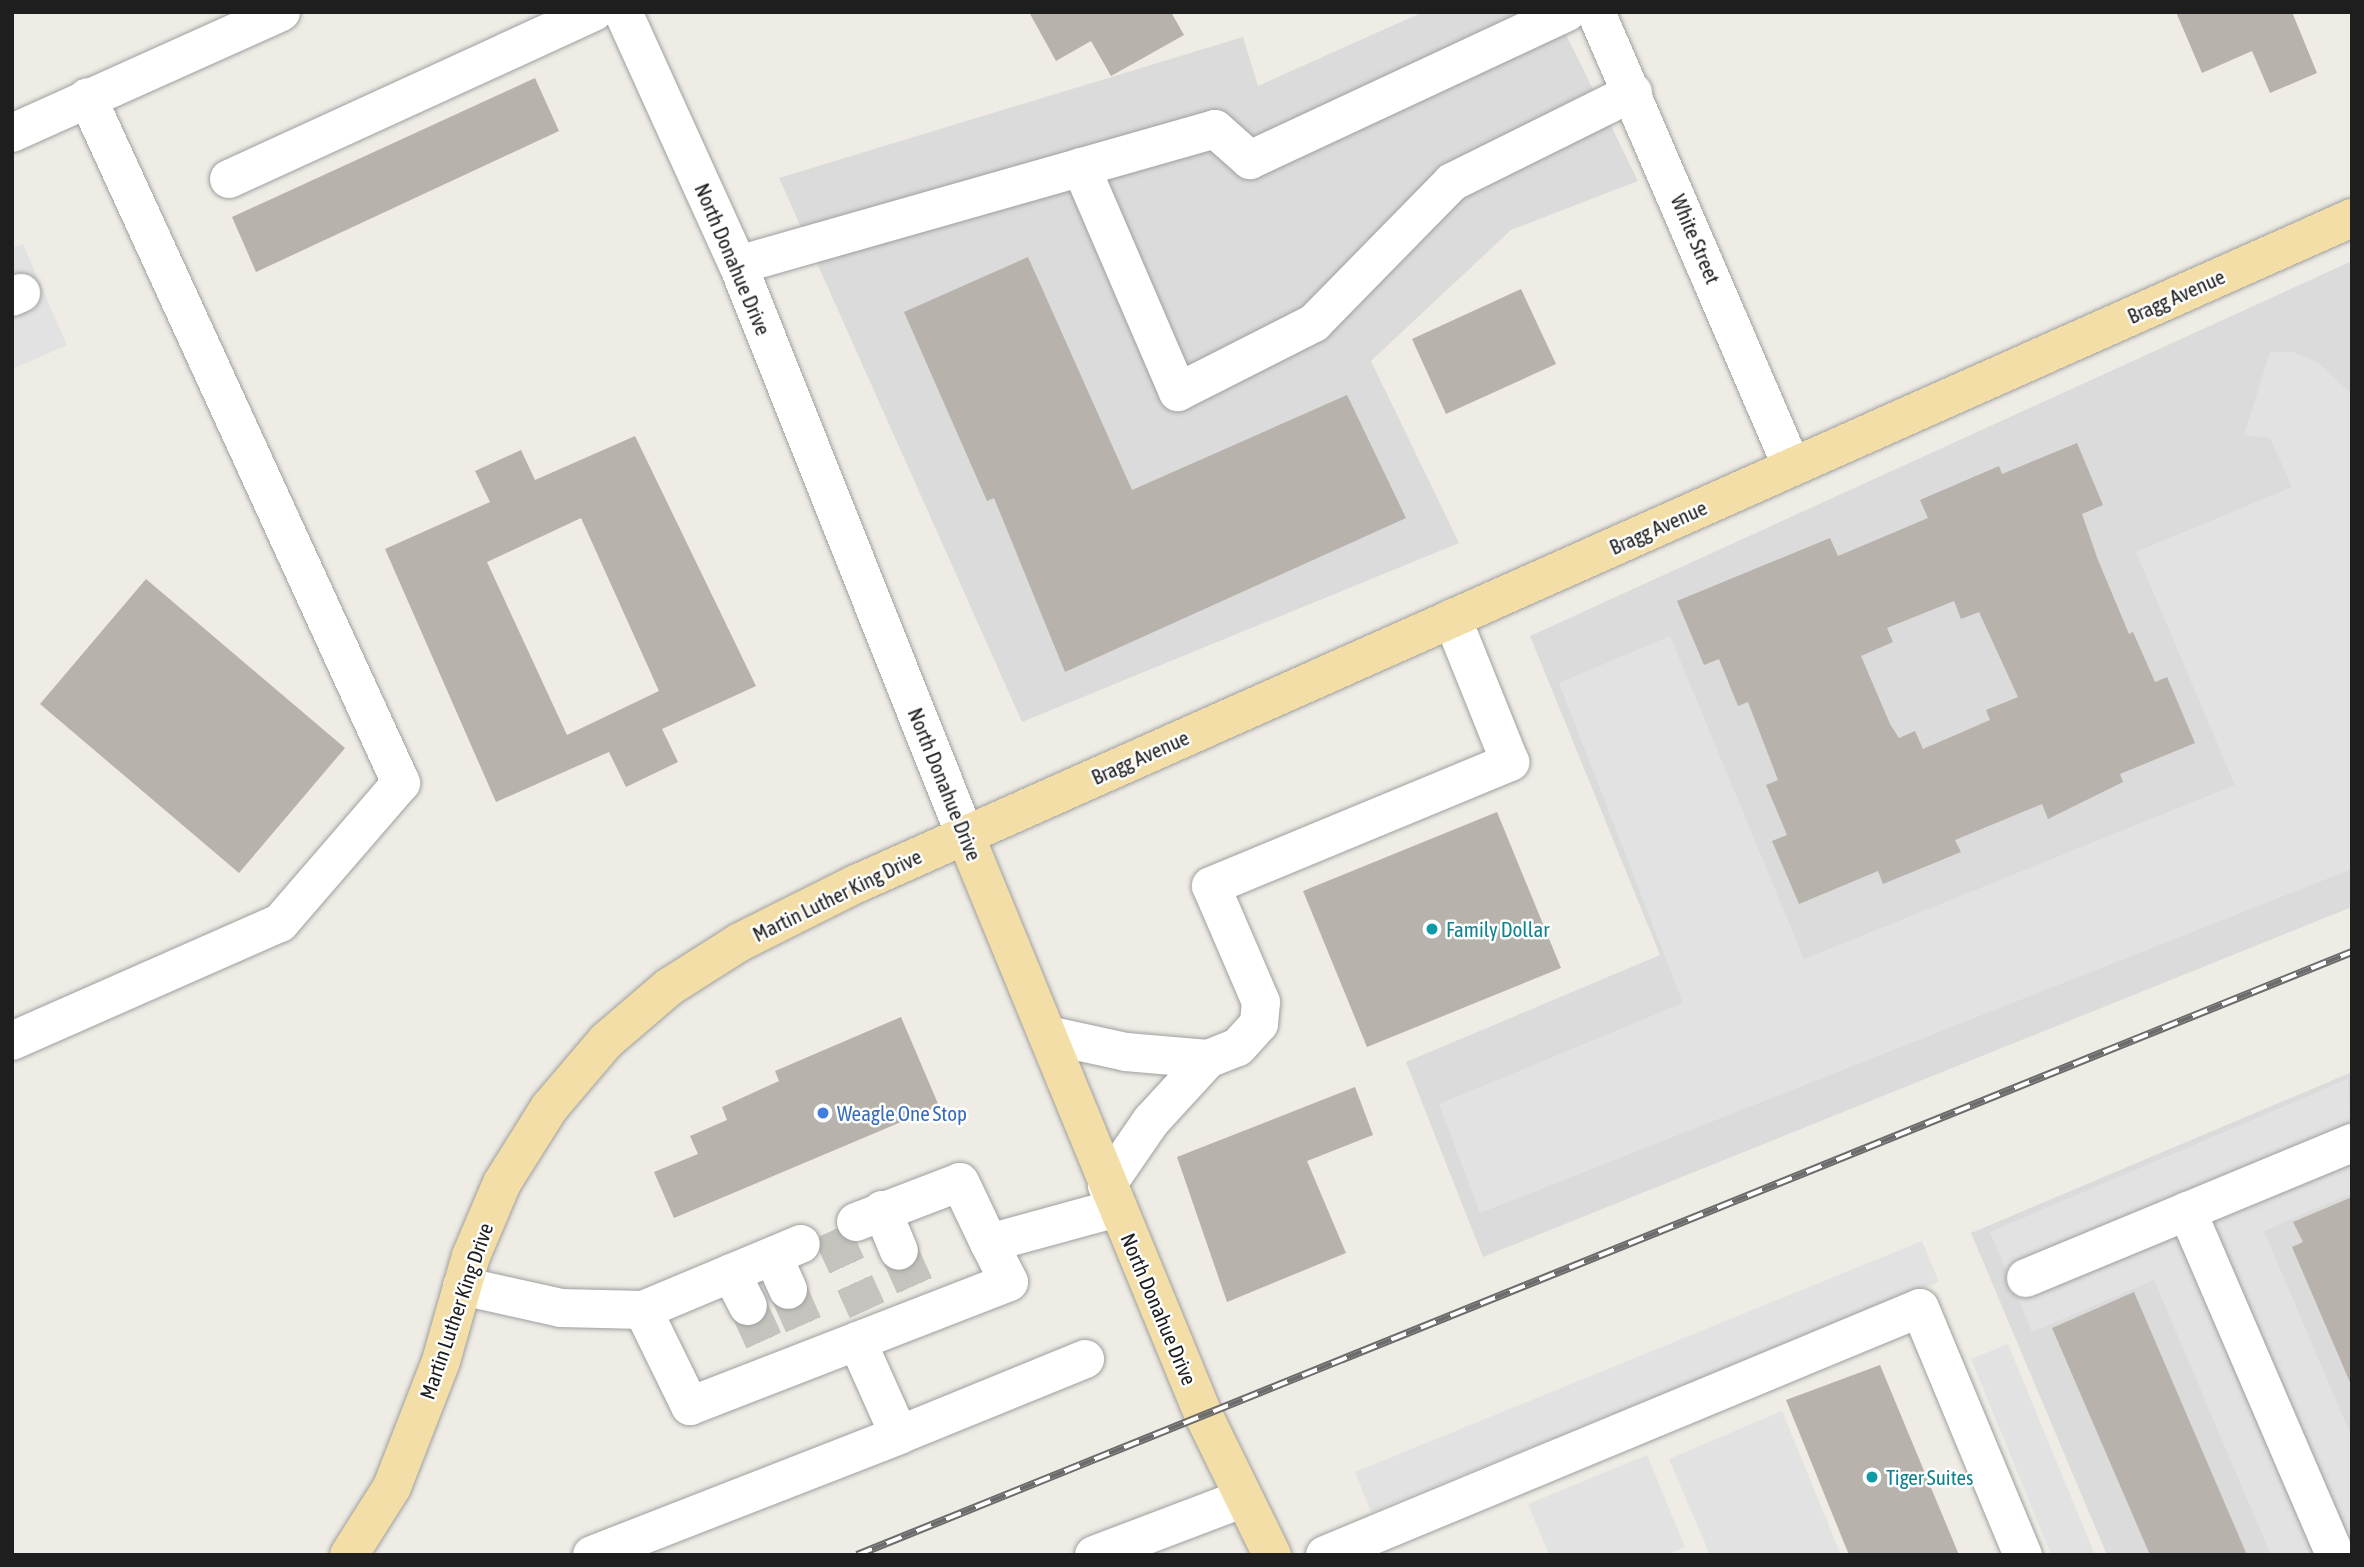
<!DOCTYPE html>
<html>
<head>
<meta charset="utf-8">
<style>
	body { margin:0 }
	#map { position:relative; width:2364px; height:1567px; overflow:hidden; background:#eeece5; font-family:"Asap Condensed",sans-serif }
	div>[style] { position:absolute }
	.residential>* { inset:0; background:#dcdbdb }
	.parking>* { inset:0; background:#e2e2e2 }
	.building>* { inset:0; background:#b7b2ab }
	.minor-tunnel>* { height:38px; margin-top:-19px; transform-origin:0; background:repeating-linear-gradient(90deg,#c4c3bd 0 38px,transparent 0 57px) }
	.roads { filter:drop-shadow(0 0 2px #9f9f9f) drop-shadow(0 0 2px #9f9f9f) }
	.minor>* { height:38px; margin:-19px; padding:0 19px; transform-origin:19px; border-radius:19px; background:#fff }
	.major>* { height:38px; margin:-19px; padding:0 19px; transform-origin:19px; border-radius:19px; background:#f2dea6 }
	.rail>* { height:8px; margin-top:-4px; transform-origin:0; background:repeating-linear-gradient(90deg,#fff 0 16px,#6c6c6c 0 32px); box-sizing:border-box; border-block:2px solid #6c6c6c }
	.dots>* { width:19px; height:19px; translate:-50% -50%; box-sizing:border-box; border:4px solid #fff; border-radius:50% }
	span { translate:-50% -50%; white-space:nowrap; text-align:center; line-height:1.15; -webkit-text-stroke:5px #fff; paint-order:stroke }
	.street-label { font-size:21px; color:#1e1e1e }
	.culture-label { font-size:21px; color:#0d838f }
	.left { translate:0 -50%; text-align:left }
	.shop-label { font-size:21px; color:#366cbe }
	.frame { position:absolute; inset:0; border:14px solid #1e1e1e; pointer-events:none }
</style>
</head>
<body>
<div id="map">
	<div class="residential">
		<div style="clip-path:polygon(1423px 12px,1555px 12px,1638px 181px,1511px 230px,1371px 361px,1459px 543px,1022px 722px,779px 178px,1243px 37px,1258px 86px)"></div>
		<div style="clip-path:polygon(2352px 261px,2352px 907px,1483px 1257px,1406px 1062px,1660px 955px,1530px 636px)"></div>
		<div style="clip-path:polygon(2352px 1072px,2352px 1555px,2107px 1555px,1971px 1233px)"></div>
	</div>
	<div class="parking">
		<div style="clip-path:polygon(23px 244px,67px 345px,12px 369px,12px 248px)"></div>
		<div style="clip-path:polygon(2270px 352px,2293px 352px,2318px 363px,2352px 394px,2352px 869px,1480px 1213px,1439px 1104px,1683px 1003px,1559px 683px,1670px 636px,1804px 959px,2235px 785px,2136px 552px,2292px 487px,2270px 438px,2244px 435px)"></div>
		<div style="clip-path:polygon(2348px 1079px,2352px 1193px,2264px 1231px,2352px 1438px,2352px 1555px,2271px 1555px,2154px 1280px,2032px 1332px,1990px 1232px)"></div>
		<div style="clip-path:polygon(1922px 1241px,1939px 1282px,1371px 1512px,1355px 1472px)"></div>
		<div style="clip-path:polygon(2008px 1344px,2095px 1555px,2051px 1555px,1971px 1359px)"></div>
		<div style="clip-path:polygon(1782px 1411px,1841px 1555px,1710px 1555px,1669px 1459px)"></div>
		<div style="clip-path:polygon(1647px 1455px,1685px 1547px,1667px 1555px,1549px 1555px,1528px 1504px)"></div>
	</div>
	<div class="building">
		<div style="clip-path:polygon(1029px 12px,1171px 12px,1184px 35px,1111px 76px,1091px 41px,1056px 61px)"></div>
		<div style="clip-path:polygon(2176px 12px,2292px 12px,2317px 73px,2270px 93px,2252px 51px,2202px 73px)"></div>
		<div style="clip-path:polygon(535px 78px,559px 131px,256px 272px,232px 217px)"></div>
		<div style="clip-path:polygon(1028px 257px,1132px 490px,1347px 395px,1406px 518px,1065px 672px,994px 498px,987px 501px,904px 312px)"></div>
		<div style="clip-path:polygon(1521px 289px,1556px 364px,1446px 414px,1412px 339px)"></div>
		<div style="clip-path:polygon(evenodd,635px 436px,756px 686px,662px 729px,678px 762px,626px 787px,609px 752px,496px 802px,385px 549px,490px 502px,475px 471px,521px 450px,535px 480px,635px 436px,581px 518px,659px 691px,567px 735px,487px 562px,581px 518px)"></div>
		<div style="clip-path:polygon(evenodd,2077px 443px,2103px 505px,2082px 514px,2098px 560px,2129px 634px,2133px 632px,2155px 682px,2167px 677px,2195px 743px,2120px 774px,2123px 782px,2048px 819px,2042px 804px,1955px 840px,1961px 852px,1883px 884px,1878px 871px,1799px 904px,1772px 841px,1787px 835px,1766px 785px,1778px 780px,1748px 702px,1738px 706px,1719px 659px,1704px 665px,1677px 601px,1830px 538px,1838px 556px,1928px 518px,1920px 500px,1999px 466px,2002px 474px,2077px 443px,1954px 601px,1961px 619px,1979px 612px,2018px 697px,1986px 710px,1990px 720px,1923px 749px,1915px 731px,1899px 738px,1890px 724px,1861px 656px,1893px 642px,1887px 628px,1954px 601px)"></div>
		<div style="clip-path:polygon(146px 579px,345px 748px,239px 873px,40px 704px)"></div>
		<div style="clip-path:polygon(1497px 812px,1561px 968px,1367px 1047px,1303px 891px)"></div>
		<div style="clip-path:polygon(901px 1017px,939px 1106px,674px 1218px,654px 1172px,698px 1154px,690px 1136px,727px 1120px,722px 1107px,779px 1081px,775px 1071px)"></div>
		<div style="clip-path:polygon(1355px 1087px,1373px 1135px,1307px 1161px,1346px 1253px,1227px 1302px,1177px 1157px)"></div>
		<div style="clip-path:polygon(2352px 1197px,2352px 1387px,2292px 1247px,2303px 1242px,2293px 1222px)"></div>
		<div style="clip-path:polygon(2134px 1292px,2247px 1555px,2150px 1555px,2052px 1328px)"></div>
		<div style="clip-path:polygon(1880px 1365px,1959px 1555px,1849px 1555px,1786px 1400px)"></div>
	</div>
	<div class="minor-tunnel">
		<div style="left:831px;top:1231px;width:87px;rotate:65.5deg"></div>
		<div style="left:899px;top:1251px;width:42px;rotate:65.9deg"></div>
		<div style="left:788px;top:1290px;width:49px;rotate:66deg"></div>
		<div style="left:748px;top:1306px;width:51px;rotate:65.5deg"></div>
	</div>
	<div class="roads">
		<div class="minor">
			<div style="left:623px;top:12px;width:278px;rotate:65.6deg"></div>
			<div style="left:738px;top:265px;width:614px;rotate:68.29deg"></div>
			<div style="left:1596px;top:12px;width:495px;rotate:66.7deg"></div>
			<div style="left:12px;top:133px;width:295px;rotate:-24.2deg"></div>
			<div style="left:1081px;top:167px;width:245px;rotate:66.7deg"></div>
			<div style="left:1178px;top:392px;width:153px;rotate:-26.9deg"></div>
			<div style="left:1314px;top:323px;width:197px;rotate:-45.6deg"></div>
			<div style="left:1452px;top:182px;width:202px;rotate:-26.4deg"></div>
			<div style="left:229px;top:179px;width:401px;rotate:-24.6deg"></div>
			<div style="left:738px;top:265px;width:496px;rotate:-15.9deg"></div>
			<div style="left:1215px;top:129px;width:47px;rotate:41.5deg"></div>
			<div style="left:1250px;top:160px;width:350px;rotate:-25deg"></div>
			<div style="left:12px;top:297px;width:10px;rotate:-24deg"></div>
			<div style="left:1048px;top:1035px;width:80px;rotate:12.3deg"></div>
			<div style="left:1126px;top:1052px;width:82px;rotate:4.9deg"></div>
			<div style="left:1208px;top:1059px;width:84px;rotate:132.6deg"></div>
			<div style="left:1151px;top:1121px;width:78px;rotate:124.5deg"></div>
			<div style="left:12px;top:1041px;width:293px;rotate:-23.8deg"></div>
			<div style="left:280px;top:923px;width:185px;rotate:-49.2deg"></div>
			<div style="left:401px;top:783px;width:754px;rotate:-114.59deg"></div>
			<div style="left:1208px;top:1059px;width:32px;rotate:-22deg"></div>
			<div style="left:1238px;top:1047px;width:31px;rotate:-48deg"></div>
			<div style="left:1259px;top:1024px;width:22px;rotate:-85deg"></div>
			<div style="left:1261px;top:1002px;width:126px;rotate:-113.3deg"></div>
			<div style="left:1211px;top:886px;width:324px;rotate:-22.5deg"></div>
			<div style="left:1510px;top:762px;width:155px;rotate:-111.9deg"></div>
			<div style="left:882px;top:1210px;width:44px;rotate:67.5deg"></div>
			<div style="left:2187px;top:1211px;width:374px;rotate:66.7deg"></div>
			<div style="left:856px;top:1222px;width:111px;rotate:-21deg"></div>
			<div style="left:960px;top:1182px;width:68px;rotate:64.6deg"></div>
			<div style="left:989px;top:1243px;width:133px;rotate:-15.3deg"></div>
			<div style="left:773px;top:1256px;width:37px;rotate:66deg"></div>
			<div style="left:731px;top:1273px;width:37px;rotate:63deg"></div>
			<div style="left:2026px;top:1278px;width:353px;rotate:-22.5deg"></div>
			<div style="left:462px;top:1286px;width:101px;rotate:12.5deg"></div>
			<div style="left:561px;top:1308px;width:82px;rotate:1.4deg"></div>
			<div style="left:643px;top:1310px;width:171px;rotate:-22.7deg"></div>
			<div style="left:643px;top:1310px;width:107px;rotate:63.9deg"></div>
			<div style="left:690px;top:1406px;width:342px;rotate:-21.2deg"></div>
			<div style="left:1009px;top:1282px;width:44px;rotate:-117.1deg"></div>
			<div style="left:857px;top:1341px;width:103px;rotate:65.9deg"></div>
			<div style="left:899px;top:1435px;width:201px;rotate:-22.2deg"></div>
			<div style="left:592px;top:1555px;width:330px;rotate:-21.3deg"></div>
			<div style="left:1094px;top:1555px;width:160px;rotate:-20.8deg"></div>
			<div style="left:1325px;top:1555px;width:644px;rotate:-22.54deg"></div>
			<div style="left:1920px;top:1308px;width:268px;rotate:67.4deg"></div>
		</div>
		<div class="major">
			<div style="left:965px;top:835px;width:626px;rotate:67.65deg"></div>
			<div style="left:1203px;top:1414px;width:157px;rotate:63.9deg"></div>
			<div style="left:349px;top:1555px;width:80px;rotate:-57.7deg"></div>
			<div style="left:392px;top:1487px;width:135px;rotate:-68.7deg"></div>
			<div style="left:441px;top:1361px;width:109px;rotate:-74.1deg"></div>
			<div style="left:471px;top:1256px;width:79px;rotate:-67deg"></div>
			<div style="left:502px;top:1183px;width:89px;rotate:-57.9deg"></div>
			<div style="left:549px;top:1108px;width:88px;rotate:-49.6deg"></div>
			<div style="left:606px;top:1041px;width:83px;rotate:-40.6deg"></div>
			<div style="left:669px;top:987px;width:84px;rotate:-32.4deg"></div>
			<div style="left:740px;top:942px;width:130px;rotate:-26.6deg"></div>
			<div style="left:856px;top:884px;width:1638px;rotate:-24deg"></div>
		</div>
	</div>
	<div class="rail">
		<div style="left:857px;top:1555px;width:1612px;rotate:-21.97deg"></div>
	</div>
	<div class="dots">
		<div style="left:1432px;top:929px;background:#0f9aa8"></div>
		<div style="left:823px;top:1113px;background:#3f7fe0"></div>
		<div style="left:1872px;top:1477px;background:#0f9aa8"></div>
	</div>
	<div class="street-label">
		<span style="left:1696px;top:239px;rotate:67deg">White Street</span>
		<span style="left:733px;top:259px;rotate:67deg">North Donahue Drive</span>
		<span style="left:2176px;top:296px;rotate:-24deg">Bragg Avenue</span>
		<span style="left:1658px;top:527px;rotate:-24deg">Bragg Avenue</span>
		<span style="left:1140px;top:757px;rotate:-24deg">Bragg Avenue</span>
		<span style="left:945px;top:784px;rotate:68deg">North Donahue Drive</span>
		<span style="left:837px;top:895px;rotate:-26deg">Martin Luther King Drive</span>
		<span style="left:1159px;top:1309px;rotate:67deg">North Donahue Drive</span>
		<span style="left:456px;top:1311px;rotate:-71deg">Martin Luther King Drive</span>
	</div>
	<div class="culture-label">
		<span class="left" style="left:1446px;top:929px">Family Dollar</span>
		<span class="left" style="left:1886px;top:1477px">Tiger Suites</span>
	</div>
	<div class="shop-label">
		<span class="left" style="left:837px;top:1113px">Weagle One Stop</span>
	</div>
	<div class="frame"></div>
</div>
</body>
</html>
